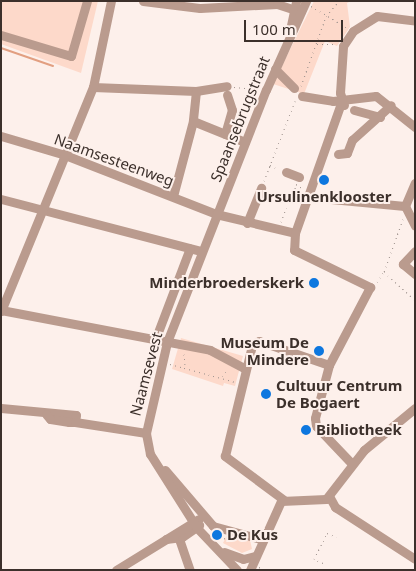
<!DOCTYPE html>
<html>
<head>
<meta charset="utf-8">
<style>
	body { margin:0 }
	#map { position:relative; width:416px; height:571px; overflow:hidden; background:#fdf0eb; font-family:"Noto Sans",sans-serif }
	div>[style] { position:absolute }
	.green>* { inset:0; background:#fdd9ca }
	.stream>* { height:2px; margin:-1px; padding:0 1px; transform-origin:1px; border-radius:1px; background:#e29f81 }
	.path>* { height:1px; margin-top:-0.5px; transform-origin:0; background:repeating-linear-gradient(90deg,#9f938e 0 1px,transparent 0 5px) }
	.minor>* { height:9px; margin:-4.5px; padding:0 4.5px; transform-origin:4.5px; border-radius:4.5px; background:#ba9b8e }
	.dots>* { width:14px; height:14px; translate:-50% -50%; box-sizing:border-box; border:2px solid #fdf0eb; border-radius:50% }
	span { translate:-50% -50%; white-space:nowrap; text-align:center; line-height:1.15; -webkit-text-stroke:4px #fdf0eb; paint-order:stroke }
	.street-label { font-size:15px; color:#3c302b }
	.poi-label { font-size:15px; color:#3c302b; font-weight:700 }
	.right { translate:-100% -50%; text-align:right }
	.left { translate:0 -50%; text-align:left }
	.frame { position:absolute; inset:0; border:2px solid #3c302b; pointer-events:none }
	.scale { position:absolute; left:244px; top:20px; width:99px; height:22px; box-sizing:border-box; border:2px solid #3c302b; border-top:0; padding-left:6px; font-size:15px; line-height:18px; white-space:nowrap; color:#3c302b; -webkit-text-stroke:4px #fdf0eb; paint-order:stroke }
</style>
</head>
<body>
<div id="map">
	<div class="green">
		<div style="clip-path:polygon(1px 1px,98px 1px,81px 73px,1px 44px)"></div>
		<div style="clip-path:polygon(314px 1px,351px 1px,347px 3px,350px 27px,337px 46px,325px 41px,304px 94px,273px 84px)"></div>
		<div style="clip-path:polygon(181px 338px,243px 356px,235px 386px,224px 383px,223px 386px,172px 369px)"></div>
		<div style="clip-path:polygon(227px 535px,250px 540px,252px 549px,242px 553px,223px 543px)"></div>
	</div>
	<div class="stream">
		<div style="left:1px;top:48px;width:55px;rotate:19.1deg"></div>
	</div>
	<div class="path">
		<div style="left:311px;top:6px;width:41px;rotate:31deg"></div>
		<div style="left:317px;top:44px;width:18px"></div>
		<div style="left:301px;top:86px;width:74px;rotate:-70.3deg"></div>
		<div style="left:326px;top:16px;width:20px;rotate:-49deg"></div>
		<div style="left:234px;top:87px;width:23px;rotate:5deg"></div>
		<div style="left:270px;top:165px;width:9px;rotate:27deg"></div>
		<div style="left:264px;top:181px;width:86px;rotate:-68.8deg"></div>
		<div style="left:296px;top:184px;width:7px;rotate:34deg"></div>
		<div style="left:293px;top:193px;width:8px;rotate:-67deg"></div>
		<div style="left:403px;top:219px;width:56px;rotate:109.7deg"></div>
		<div style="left:384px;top:272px;width:42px;rotate:42.1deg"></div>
		<div style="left:281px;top:222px;width:15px;rotate:-70deg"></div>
		<div style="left:377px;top:282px;width:11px;rotate:-56deg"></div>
		<div style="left:184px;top:354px;width:11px;rotate:85deg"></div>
		<div style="left:170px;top:364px;width:68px;rotate:15.3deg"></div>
		<div style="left:222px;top:376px;width:8px;rotate:-45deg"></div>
		<div style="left:224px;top:538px;width:9px;rotate:27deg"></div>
		<div style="left:323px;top:563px;width:10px;rotate:-156deg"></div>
		<div style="left:314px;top:559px;width:29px;rotate:-63deg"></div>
		<div style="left:327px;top:533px;width:10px;rotate:24deg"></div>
		<div style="left:259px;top:567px;width:7px;rotate:27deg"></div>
		<div style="left:319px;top:570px;width:2px;rotate:-63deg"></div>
	</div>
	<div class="minor">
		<div style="left:143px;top:1px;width:57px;rotate:7deg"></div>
		<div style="left:200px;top:8px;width:77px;rotate:-3deg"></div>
		<div style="left:277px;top:4px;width:25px;rotate:18deg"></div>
		<div style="left:290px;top:30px;width:30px;rotate:-78deg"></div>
		<div style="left:1px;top:35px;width:73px;rotate:16.7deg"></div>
		<div style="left:71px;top:56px;width:57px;rotate:-73.8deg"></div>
		<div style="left:275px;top:69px;width:27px;rotate:45deg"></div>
		<div style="left:93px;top:87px;width:103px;rotate:2.2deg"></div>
		<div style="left:196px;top:91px;width:30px;rotate:96deg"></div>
		<div style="left:193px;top:121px;width:78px;rotate:104.9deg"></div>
		<div style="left:196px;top:91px;width:31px;rotate:-9deg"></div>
		<div style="left:302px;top:96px;width:31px;rotate:9deg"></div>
		<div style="left:333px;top:101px;width:43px;rotate:-6.6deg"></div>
		<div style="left:376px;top:96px;width:50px;rotate:38.5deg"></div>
		<div style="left:344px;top:105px;width:13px;rotate:-108deg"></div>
		<div style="left:340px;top:93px;width:47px;rotate:-86.3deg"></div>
		<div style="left:343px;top:46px;width:18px;rotate:-56deg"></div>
		<div style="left:353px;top:31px;width:28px;rotate:-32deg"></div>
		<div style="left:377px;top:16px;width:38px;rotate:7deg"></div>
		<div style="left:354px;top:110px;width:27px;rotate:15deg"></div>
		<div style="left:193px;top:121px;width:56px;rotate:22deg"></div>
		<div style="left:225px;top:134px;width:25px;rotate:-74deg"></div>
		<div style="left:232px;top:110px;width:16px;rotate:-108deg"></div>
		<div style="left:1px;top:136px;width:67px;rotate:16.5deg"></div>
		<div style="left:65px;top:155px;width:162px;rotate:21.3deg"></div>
		<div style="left:216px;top:214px;width:81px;rotate:13.5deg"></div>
		<div style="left:295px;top:233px;width:141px;rotate:-70.5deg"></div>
		<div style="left:338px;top:154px;width:9px;rotate:-6deg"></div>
		<div style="left:347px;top:153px;width:14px;rotate:-69deg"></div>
		<div style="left:352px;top:140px;width:52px;rotate:-41.9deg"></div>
		<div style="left:286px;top:172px;width:14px;rotate:21deg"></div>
		<div style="left:310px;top:197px;width:95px;rotate:5.4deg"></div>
		<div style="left:1px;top:199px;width:207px;rotate:14.6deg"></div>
		<div style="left:405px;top:206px;width:25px;rotate:-67deg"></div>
		<div style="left:405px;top:206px;width:22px;rotate:63deg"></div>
		<div style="left:247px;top:223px;width:38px;rotate:-68deg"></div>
		<div style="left:295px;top:233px;width:17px;rotate:93deg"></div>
		<div style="left:294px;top:250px;width:85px;rotate:26deg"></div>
		<div style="left:370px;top:287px;width:88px;rotate:117.7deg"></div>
		<div style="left:329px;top:365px;width:55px;rotate:104.8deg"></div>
		<div style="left:315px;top:418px;width:8px;rotate:83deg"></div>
		<div style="left:316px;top:426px;width:52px;rotate:46.5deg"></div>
		<div style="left:415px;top:251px;width:18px;rotate:133deg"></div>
		<div style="left:403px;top:264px;width:16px;rotate:40deg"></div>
		<div style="left:1px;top:310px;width:213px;rotate:10.8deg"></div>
		<div style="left:210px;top:350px;width:40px;rotate:28deg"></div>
		<div style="left:1px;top:311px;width:242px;rotate:-67.7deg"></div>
		<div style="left:93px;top:87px;width:88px;rotate:-78.2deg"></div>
		<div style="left:155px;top:340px;width:98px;rotate:-69.2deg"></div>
		<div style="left:1px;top:408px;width:75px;rotate:5.3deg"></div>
		<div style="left:76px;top:415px;width:7px;rotate:98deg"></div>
		<div style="left:75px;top:422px;width:6px;rotate:180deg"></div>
		<div style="left:69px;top:422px;width:19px;rotate:-171deg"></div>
		<div style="left:50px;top:419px;width:6px;rotate:-129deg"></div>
		<div style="left:75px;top:422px;width:72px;rotate:8.8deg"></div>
		<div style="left:165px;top:470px;width:74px;rotate:49.4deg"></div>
		<div style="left:213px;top:526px;width:50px;rotate:15.2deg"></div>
		<div style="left:329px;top:496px;width:13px;rotate:61deg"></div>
		<div style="left:335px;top:507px;width:95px;rotate:33deg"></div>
		<div style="left:284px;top:500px;width:74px;rotate:-143.3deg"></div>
		<div style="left:225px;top:456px;width:114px;rotate:-76.3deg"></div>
		<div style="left:252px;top:345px;width:8px;rotate:-30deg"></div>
		<div style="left:259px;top:341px;width:74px;rotate:18.9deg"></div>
		<div style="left:177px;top:533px;width:39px;rotate:71deg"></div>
		<div style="left:166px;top:539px;width:16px;rotate:-7deg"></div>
		<div style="left:182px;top:537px;width:21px;rotate:-35deg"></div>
		<div style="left:224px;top:552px;width:20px;rotate:20deg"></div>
		<div style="left:243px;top:559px;width:12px;rotate:-14deg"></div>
		<div style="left:116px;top:570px;width:97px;rotate:-31.6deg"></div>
		<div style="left:237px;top:570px;width:58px;rotate:-133.6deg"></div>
		<div style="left:197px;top:528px;width:88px;rotate:-122.4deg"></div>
		<div style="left:150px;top:454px;width:21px;rotate:-101deg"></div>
		<div style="left:146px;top:433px;width:93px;rotate:-77deg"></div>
		<div style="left:167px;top:342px;width:271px;rotate:-68.6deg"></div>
		<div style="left:266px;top:90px;width:98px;rotate:-65.8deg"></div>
		<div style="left:250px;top:570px;width:76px;rotate:-65.8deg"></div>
		<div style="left:281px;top:501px;width:45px;rotate:-2.5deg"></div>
		<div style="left:326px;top:499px;width:62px;rotate:-52.2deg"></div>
		<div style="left:364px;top:450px;width:66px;rotate:-39.5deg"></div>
	</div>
	<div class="dots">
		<div style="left:324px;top:180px;background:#0d77df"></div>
		<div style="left:314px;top:283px;background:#0d77df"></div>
		<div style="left:319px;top:351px;background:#0d77df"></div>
		<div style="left:266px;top:394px;background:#0d77df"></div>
		<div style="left:306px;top:430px;background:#0d77df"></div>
		<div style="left:217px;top:535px;background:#0d77df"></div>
	</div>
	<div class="street-label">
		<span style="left:240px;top:119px;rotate:-68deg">Spaansebrugstraat</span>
		<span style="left:114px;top:160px;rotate:20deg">Naamsesteenweg</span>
		<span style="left:146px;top:374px;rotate:-75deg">Naamsevest</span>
	</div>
	<div class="poi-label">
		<span style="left:324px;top:197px">Ursulinenklooster</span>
		<span class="right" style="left:304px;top:283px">Minderbroederskerk</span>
		<span class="right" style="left:309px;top:351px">Museum De<br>Mindere</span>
		<span class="left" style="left:276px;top:394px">Cultuur Centrum<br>De Bogaert</span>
		<span class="left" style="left:316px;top:430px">Bibliotheek</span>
		<span class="left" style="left:227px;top:535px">De Kus</span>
	</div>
	<div class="frame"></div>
	<div class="scale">100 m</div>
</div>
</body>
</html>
